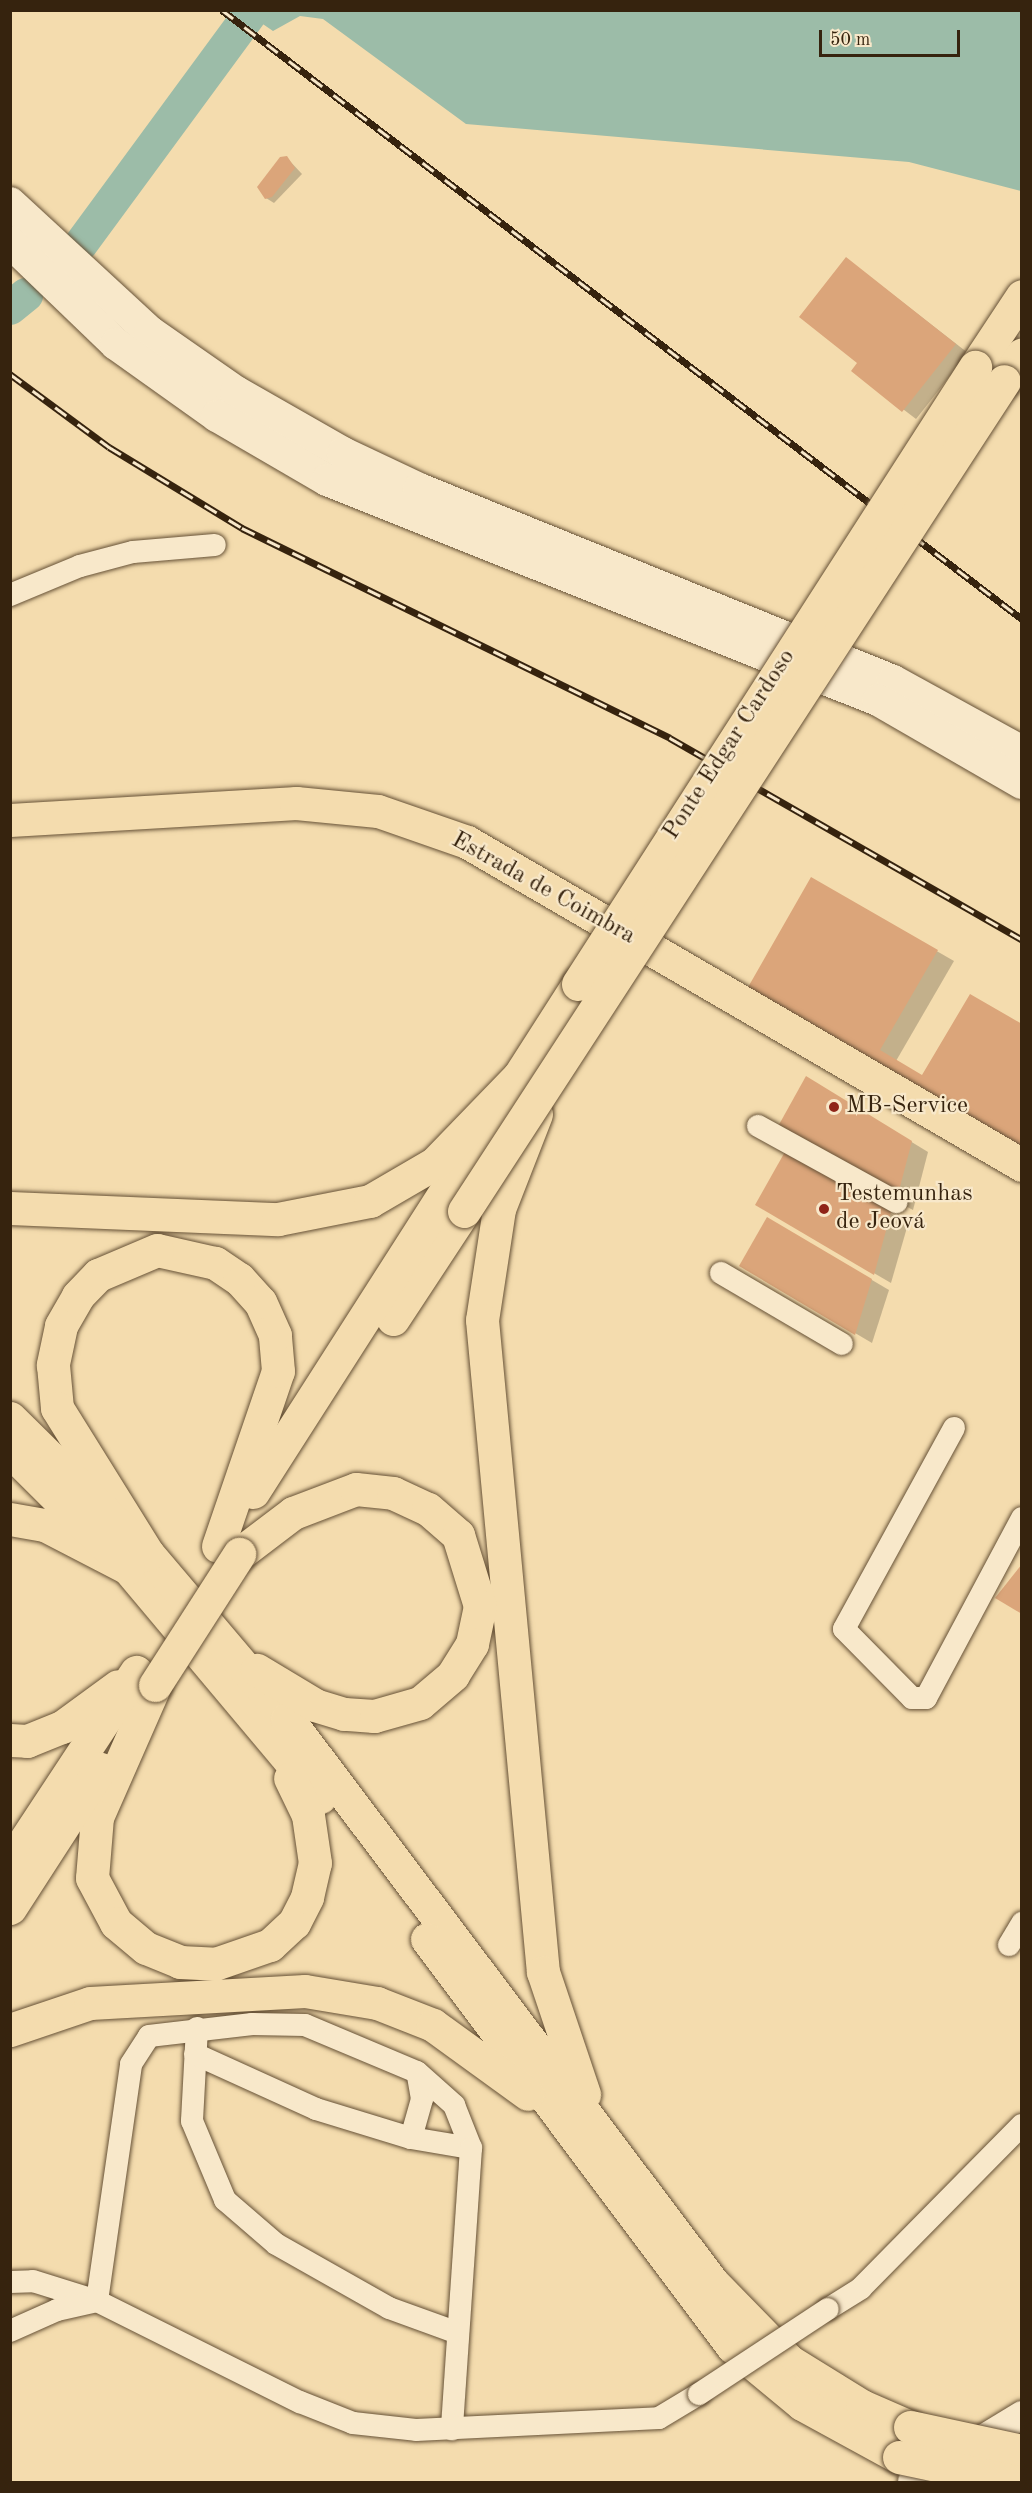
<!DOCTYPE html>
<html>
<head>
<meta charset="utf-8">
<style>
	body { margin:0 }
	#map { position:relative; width:1032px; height:2493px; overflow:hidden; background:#f4dcae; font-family:"Old Standard TT",serif }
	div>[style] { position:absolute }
	.water>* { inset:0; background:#9cbca8 }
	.shadow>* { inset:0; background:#0003 }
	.river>* { height:34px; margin:-17px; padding:0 17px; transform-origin:17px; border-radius:17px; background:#9cbca8 }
	.building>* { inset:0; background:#dba57a }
	.roads { filter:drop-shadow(0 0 2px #665136) drop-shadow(0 0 2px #665136) }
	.minor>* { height:22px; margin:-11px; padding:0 11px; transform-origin:11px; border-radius:11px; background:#f8e8ca }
	.tertiary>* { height:28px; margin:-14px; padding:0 14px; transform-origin:14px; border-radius:14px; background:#f8e8ca }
	.secondary>* { height:32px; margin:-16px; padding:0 16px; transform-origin:16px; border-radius:16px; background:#f8e8ca }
	.primary>* { height:33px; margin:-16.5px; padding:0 16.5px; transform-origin:16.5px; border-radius:16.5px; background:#f4dcae }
	.motorway>* { height:33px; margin:-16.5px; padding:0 16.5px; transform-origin:16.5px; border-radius:16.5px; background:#f4dcae }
	.rail>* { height:7px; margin-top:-3.5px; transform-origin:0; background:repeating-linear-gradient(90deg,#f8e8ca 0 14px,#36230e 0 28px); box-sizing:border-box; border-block:2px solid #36230e }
	.bridges { filter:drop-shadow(0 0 2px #665136) drop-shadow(0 0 2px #665136) }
	.minor-bridge>* { height:22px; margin:-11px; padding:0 11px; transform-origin:11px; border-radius:11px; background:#f8e8ca }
	.primary-bridge>* { height:33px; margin:-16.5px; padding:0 16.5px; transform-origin:16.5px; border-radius:16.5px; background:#f4dcae }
	.dots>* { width:16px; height:16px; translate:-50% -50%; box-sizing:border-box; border:3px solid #f8e8ca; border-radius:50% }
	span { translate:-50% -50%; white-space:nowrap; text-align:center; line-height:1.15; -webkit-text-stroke:4.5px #f8e8ca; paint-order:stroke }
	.street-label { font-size:24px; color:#36230e }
	.poi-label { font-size:24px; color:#36230e }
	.left { translate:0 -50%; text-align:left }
	.frame { position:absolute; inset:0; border:12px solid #36230e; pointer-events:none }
	.scale { position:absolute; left:819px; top:30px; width:141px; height:27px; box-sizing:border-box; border:3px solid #36230e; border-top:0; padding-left:8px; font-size:18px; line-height:21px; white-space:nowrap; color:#36230e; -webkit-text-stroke:4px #f8e8ca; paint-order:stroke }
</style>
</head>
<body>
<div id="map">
	<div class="water">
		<div style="clip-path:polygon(244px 11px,1021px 11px,1021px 191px,909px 162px,466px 124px,323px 19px,300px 16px,273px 31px)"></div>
	</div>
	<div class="shadow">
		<div style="clip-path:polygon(287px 158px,302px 174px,274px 203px,266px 198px)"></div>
		<div style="clip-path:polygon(847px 259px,968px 353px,916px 419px,853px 371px,859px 363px)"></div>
		<div style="clip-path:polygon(811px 879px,954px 961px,896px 1061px,874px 1063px)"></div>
		<div style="clip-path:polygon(823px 1088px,928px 1152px,913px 1210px,896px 1201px)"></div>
		<div style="clip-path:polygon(787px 1152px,908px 1224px,891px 1283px,757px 1205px)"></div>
		<div style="clip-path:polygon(768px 1219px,889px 1290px,872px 1343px,741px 1266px)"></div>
	</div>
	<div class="river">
		<div style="left:81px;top:244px;width:290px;rotate:-53.7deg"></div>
		<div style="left:10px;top:308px;width:21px;rotate:-39deg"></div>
	</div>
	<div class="building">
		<div style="clip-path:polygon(287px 156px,295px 168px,272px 197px,265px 199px,257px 187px,280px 157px)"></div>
		<div style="clip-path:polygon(846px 257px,956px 344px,902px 412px,851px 371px,857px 363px,799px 317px)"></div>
		<div style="clip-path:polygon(811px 877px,938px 950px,880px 1050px,922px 1075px,970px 994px,1022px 1024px,1022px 1152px,747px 989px)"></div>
		<div style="clip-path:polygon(806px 1076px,912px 1141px,896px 1202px,776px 1130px)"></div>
		<div style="clip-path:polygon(786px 1150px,891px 1212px,874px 1275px,755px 1205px)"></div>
		<div style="clip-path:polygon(767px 1217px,872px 1279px,855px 1335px,739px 1266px)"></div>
		<div style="clip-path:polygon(1022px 1564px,1022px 1614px,995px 1598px)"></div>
	</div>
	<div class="roads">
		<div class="minor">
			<div style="left:10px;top:595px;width:76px;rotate:-22.5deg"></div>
			<div style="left:80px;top:566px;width:55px;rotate:-14.8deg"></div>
			<div style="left:133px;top:552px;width:82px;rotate:-4.9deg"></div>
			<div style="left:758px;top:1126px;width:158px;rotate:28.8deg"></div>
			<div style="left:721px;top:1273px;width:140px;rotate:30.4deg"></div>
			<div style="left:954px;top:1428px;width:229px;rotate:118.7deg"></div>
			<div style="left:844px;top:1629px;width:97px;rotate:45.4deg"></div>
			<div style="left:912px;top:1698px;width:14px"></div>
			<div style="left:926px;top:1698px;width:204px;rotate:-61.9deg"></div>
			<div style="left:1009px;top:1945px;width:26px;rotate:-59deg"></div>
			<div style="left:197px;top:2028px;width:93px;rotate:93.1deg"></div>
			<div style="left:192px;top:2121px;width:86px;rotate:67.3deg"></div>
			<div style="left:225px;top:2200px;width:67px;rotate:40.8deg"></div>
			<div style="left:276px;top:2244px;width:130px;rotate:29.5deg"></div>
			<div style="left:389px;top:2308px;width:73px;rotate:19.9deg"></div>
			<div style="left:195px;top:2054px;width:133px;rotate:24.4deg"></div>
			<div style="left:316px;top:2109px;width:99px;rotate:17deg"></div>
			<div style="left:411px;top:2138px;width:61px;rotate:9.5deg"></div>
			<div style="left:411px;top:2138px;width:41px;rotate:-74.2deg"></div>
			<div style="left:422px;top:2099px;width:27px;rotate:-100deg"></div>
			<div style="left:10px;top:2282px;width:23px;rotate:-2deg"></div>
			<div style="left:33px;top:2281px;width:67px;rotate:17.4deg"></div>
			<div style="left:97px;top:2301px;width:239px;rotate:-81.8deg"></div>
			<div style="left:131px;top:2064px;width:33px;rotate:-57deg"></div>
			<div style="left:149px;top:2036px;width:104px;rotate:-6.6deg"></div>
			<div style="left:252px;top:2024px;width:53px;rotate:1.1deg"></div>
			<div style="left:305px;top:2025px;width:121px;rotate:22.8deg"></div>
			<div style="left:417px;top:2072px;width:50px;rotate:41.7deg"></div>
			<div style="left:454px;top:2105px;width:46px;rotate:68.4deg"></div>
			<div style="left:471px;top:2148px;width:282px;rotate:93.9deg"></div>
			<div style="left:828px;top:2309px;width:39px;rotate:-32deg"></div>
			<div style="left:861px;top:2288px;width:229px;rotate:-45.4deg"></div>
			<div style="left:10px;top:2331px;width:51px;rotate:-24.1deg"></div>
			<div style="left:57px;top:2310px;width:41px;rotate:-12.7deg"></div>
			<div style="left:97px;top:2301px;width:227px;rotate:26.5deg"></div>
			<div style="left:300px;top:2402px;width:57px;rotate:21.6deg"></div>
			<div style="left:353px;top:2423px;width:63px;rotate:6.3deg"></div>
			<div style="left:416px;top:2430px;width:243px;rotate:-2.8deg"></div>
			<div style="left:659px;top:2418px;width:47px;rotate:-31deg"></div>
		</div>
		<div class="tertiary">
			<div style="left:912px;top:2482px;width:129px;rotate:-31.3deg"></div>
		</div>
		<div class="secondary">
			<div style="left:10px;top:203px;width:190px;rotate:42.7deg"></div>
			<div style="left:150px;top:332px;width:105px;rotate:34.9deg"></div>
			<div style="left:236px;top:392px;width:123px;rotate:29.7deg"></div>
			<div style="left:343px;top:453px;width:84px;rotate:25.3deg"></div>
			<div style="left:419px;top:489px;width:511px;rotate:22.05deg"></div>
			<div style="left:893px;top:681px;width:147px;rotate:28.8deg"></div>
			<div style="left:10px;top:242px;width:147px;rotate:43.9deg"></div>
			<div style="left:116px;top:344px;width:124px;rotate:35.5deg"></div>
			<div style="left:217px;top:416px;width:127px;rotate:30.2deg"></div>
			<div style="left:327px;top:480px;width:593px;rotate:21.77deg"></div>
			<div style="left:878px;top:700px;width:166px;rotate:30deg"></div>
		</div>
		<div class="primary">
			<div style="left:975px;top:367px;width:85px;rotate:-56.5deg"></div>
			<div style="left:1004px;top:381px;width:32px;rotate:-56deg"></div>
			<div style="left:10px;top:820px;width:287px;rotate:-3.4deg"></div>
			<div style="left:296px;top:803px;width:82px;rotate:5.6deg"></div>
			<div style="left:378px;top:811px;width:94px;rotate:19.2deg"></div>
			<div style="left:467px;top:842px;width:642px;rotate:30.2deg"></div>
			<div style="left:536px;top:1114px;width:102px;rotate:111.3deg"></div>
			<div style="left:499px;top:1209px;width:112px;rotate:98.7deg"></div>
			<div style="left:482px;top:1320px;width:655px;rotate:84.66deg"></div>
			<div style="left:543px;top:1972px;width:129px;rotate:71.4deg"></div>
			<div style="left:393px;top:1319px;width:129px;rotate:-56.7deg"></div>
			<div style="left:253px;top:1492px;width:603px;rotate:-57.39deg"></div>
			<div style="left:10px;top:1519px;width:36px;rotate:10deg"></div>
			<div style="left:45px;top:1525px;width:93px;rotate:27.4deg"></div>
			<div style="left:128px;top:1568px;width:299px;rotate:50deg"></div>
			<div style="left:218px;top:1546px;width:185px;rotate:-71.1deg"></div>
			<div style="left:278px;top:1371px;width:36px;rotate:-95deg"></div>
			<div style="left:275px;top:1335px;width:36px;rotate:-114deg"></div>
			<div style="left:260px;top:1302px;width:31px;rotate:-132deg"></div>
			<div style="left:239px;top:1279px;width:29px;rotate:-146deg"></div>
			<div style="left:215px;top:1263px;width:59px;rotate:-167.4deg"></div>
			<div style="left:157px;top:1250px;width:64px;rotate:157deg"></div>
			<div style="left:98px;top:1275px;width:29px;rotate:134deg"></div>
			<div style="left:78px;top:1296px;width:34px;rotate:120deg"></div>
			<div style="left:61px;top:1326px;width:40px;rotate:102deg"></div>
			<div style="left:53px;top:1365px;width:43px;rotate:84.7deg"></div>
			<div style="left:57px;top:1408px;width:172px;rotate:58.1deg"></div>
			<div style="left:148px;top:1554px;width:215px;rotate:49.7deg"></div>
			<div style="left:287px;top:1718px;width:706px;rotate:53deg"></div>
			<div style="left:712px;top:2282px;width:110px;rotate:45.7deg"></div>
			<div style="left:789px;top:2361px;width:86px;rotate:31.7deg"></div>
			<div style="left:862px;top:2406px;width:52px;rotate:23.6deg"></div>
			<div style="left:239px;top:1554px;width:68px;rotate:-37.2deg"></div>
			<div style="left:293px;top:1513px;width:67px;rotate:-20.9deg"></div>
			<div style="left:356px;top:1489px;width:37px;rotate:6deg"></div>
			<div style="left:393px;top:1493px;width:38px;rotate:25deg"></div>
			<div style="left:428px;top:1509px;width:40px;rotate:41deg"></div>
			<div style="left:458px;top:1535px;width:74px;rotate:72.8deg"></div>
			<div style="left:480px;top:1606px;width:39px;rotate:102deg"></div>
			<div style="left:472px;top:1644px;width:36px;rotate:122deg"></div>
			<div style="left:453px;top:1675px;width:43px;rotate:139.7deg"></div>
			<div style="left:420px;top:1703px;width:48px;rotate:164.2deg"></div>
			<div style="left:374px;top:1716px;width:30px;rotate:-176deg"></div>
			<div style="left:344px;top:1714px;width:30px;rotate:-163deg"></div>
			<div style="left:315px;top:1705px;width:68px;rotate:-148.9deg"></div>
			<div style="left:155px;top:1685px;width:144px;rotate:113.7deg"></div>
			<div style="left:97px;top:1817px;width:61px;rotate:94.7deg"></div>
			<div style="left:92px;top:1878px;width:51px;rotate:61.9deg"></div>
			<div style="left:116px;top:1923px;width:39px;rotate:40deg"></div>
			<div style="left:146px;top:1948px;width:37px;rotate:22deg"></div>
			<div style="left:180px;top:1962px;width:35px;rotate:3deg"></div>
			<div style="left:215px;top:1964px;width:58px;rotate:-19.1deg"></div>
			<div style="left:270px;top:1945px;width:33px;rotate:-43deg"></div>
			<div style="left:294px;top:1923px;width:29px;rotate:-63deg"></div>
			<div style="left:307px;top:1897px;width:35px;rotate:-77deg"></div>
			<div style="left:315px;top:1863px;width:49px;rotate:-98.3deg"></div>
			<div style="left:308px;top:1815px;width:41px;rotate:-115.9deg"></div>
			<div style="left:10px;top:1740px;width:17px;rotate:3deg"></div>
			<div style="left:27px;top:1741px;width:38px;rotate:-22deg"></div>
			<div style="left:62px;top:1727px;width:69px;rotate:-36.2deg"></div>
			<div style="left:10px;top:1863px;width:229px;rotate:-56.6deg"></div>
			<div style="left:10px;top:1908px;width:166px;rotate:-57.1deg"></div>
			<div style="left:427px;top:1939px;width:509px;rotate:53.15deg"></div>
			<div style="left:732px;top:2346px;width:91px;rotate:39.6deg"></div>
			<div style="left:802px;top:2404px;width:111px;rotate:28.7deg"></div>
			<div style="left:10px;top:2030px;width:84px;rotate:-18.6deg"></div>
			<div style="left:90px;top:2003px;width:215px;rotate:-3.2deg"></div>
			<div style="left:305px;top:1991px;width:73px;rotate:9.5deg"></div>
			<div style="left:377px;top:2003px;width:60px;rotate:21.4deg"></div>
			<div style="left:433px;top:2025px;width:117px;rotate:36deg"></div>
		</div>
		<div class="motorway">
			<div style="left:10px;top:1208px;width:268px;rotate:2.4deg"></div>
			<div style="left:278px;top:1219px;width:94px;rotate:-11.1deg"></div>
			<div style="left:370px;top:1201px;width:75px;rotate:-30.3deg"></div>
			<div style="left:435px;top:1163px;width:120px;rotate:-46deg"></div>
			<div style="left:10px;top:1418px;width:194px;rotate:44.6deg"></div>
			<div style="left:10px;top:1451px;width:166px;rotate:44.8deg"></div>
		</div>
	</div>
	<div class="rail">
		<div style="left:222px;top:10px;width:1005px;rotate:37.28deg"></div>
		<div style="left:10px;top:374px;width:123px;rotate:36.4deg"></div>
		<div style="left:109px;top:447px;width:156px;rotate:31.3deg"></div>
		<div style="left:242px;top:528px;width:477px;rotate:26.1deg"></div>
		<div style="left:670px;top:738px;width:406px;rotate:29.8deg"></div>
	</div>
	<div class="bridges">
		<div class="minor-bridge">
			<div style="left:699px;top:2394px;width:154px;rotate:-33.4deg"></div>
		</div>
		<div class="primary-bridge">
			<div style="left:578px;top:984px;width:734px;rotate:-57.24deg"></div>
			<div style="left:464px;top:1211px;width:990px;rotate:-56.95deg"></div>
			<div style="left:155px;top:1685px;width:156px;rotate:-57.3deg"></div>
			<div style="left:910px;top:2427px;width:115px;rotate:12.1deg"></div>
			<div style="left:899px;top:2457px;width:121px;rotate:12deg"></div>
		</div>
	</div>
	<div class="dots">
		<div style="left:834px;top:1107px;background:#8f2418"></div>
		<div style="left:824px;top:1209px;background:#8f2418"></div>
	</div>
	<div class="street-label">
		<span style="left:730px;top:745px;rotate:-57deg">Ponte Edgar Cardoso</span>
		<span style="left:543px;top:889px;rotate:29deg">Estrada de Coimbra</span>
	</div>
	<div class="poi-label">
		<span class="left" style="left:846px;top:1107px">MB-Service</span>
		<span class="left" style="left:836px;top:1209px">Testemunhas<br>de Jeová</span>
	</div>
	<div class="frame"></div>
	<div class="scale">50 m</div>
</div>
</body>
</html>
